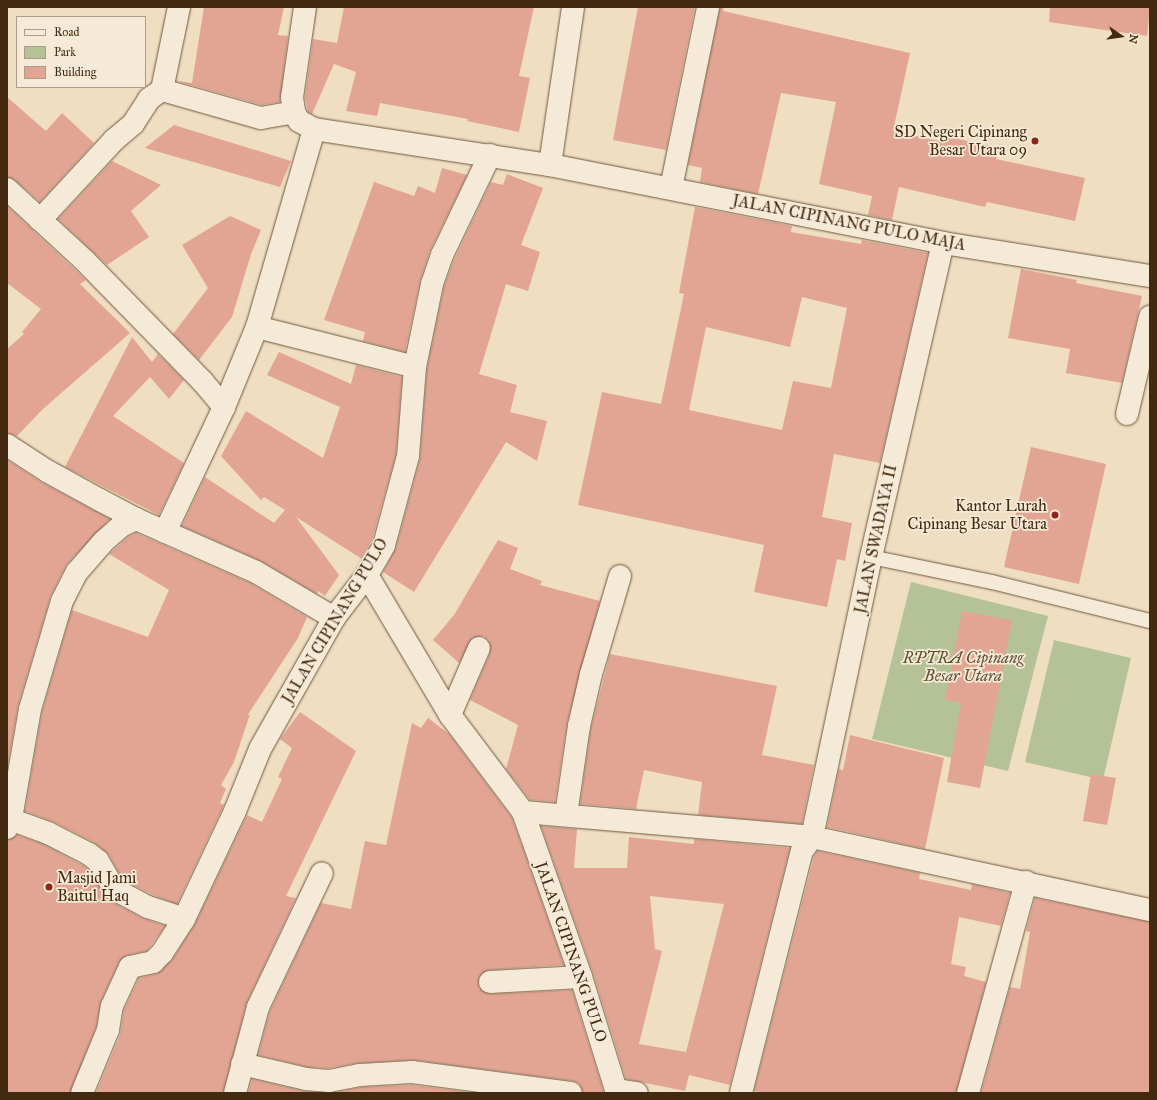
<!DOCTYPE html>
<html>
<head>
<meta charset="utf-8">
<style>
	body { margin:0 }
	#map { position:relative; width:1157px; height:1100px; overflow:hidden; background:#f0dec2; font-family:"IM FELL Great Primer",serif }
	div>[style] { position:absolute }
	.green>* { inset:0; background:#b5c297 }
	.building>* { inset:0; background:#e2a594 }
	.roads { filter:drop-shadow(0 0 1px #6e563c) drop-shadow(0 0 1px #6e563c) }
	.service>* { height:14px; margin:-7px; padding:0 7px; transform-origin:7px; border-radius:7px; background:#f5ead7 }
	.minor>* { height:22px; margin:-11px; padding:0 11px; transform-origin:11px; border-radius:11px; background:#f5ead7 }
	.dots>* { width:11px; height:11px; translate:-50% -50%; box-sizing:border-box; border:2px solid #f5ead7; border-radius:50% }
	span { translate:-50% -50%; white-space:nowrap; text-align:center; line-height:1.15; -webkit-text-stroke:3.5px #f5ead7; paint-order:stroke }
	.poi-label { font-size:16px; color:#42290f }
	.right { translate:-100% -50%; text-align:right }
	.left { translate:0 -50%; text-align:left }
	.street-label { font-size:16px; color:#42290f }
	.park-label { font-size:16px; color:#5f4f31; font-style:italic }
	.frame { position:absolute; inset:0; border:8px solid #42290f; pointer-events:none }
	.legend { position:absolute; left:16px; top:16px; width:130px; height:72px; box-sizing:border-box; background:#f5ead7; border:1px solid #ad9d87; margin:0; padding:5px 7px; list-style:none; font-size:12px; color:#42290f }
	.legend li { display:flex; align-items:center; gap:8px; height:20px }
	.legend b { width:20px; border:1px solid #ad9d87 }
	.north { position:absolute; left:1101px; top:16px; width:40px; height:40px; -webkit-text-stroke:3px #f5ead7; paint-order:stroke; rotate:103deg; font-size:11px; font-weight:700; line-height:16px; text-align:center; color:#42290f }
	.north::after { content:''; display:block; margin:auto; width:14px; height:18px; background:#42290f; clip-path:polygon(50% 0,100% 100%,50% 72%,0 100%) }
</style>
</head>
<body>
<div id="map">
	<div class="green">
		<div style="clip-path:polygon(911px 582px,1048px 616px,1008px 771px,872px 739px)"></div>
		<div style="clip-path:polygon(1054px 640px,1131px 658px,1103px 780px,1025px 762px)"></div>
	</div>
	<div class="building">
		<div style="clip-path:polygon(204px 7px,284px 7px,278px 35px,288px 36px,280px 102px,262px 105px,177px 81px,192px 83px)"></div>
		<div style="clip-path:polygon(344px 7px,534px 7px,519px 76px,530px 78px,519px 132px,467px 121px,468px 119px,380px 103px,377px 116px,346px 111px,356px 72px,334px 64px,312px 114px,308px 112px,305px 97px,313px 39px,337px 43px)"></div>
		<div style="clip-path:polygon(638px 7px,695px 7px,666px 150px,613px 140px)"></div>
		<div style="clip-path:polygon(720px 7px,724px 7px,723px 11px,910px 53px,893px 131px,939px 141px,941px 135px,999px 148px,996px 159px,1085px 178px,1075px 221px,987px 202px,985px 207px,899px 187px,892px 220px,868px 215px,872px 196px,819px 184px,836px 102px,781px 93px,758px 194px,700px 182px,702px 168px,688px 165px)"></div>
		<div style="clip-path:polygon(1050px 7px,1150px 7px,1147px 36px,1049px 22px)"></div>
		<div style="clip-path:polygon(7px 97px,46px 131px,62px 113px,94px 143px,40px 202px,15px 180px,7px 177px)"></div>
		<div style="clip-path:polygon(174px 125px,291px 161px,280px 187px,145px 148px)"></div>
		<div style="clip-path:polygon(112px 161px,161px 185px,131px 211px,149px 237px,107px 265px,58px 219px)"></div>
		<div style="clip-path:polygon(442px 168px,467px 175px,430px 251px,420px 281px,405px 352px,363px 341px,365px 332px,324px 320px,374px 182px,414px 196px,418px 186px,435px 193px)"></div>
		<div style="clip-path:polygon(507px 174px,543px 188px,521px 245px,540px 252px,528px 291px,506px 284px,479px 374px,517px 385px,510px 412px,547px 421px,537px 461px,506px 442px,414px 592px,383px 572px,396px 548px,420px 459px,427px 369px,444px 287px,454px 260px,491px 182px,503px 185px)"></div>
		<div style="clip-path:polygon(7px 206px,86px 280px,80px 284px,130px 333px,43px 409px,17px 436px,7px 433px,7px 349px,24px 334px,22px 332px,41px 309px,7px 283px)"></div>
		<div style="clip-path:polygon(evenodd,695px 207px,792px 226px,791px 232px,861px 244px,862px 240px,928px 253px,880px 463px,834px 454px,822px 517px,852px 523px,845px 561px,837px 559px,827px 607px,754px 592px,764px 545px,578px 505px,602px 392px,661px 404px,684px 294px,679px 293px,695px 207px,802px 297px,847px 308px,831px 388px,793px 381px,782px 430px,689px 410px,706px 327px,790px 347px,802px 297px)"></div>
		<div style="clip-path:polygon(230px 216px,261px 230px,251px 254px,232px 317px,199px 360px,173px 334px,208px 288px,182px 245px)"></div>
		<div style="clip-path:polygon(1021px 269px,1077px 280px,1076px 283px,1142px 296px,1122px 383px,1066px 373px,1070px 349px,1008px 338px)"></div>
		<div style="clip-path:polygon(132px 337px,152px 362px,158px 354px,184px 380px,169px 399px,150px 377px,113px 416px,184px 463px,159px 515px,65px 467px)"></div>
		<div style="clip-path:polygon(279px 352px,351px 384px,356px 365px,402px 377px,396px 454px,372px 540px,362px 559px,296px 517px,339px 575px,325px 596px,318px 591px,317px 594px,261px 561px,182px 526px,205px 477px,274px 523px,285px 510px,264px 497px,261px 500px,221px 456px,246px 411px,323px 458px,340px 407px,267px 375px)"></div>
		<div style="clip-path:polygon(1031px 447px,1106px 464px,1079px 584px,1004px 567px)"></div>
		<div style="clip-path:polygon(7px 460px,41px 482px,110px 519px,67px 564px,51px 595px,18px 706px,7px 769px)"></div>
		<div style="clip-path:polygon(136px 533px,250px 583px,307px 617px,298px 638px,247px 716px,250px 714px,234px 762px,221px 785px,226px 789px,220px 803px,224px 805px,177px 904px,153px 895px,123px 880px,109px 855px,95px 843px,54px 822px,25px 811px,42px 712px,72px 610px,148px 637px,169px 590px,109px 554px,128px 537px)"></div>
		<div style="clip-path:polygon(498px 540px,518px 548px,510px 569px,542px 581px,540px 585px,600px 601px,567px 723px,555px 802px,530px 800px,506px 769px,518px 725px,470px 700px,490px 653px,489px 641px,484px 636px,472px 638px,459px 663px,433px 640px,454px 615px)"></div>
		<div style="clip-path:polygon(962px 611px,1012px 620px,980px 788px,947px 782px,961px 703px,945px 700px)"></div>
		<div style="clip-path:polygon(610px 654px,777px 686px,762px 755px,814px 765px,802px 824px,698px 815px,702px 782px,644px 770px,636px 809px,580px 804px,591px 728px)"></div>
		<div style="clip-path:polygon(300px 712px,356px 751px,286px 896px,296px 898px,247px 1002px,223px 1093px,96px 1093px,120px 1035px,124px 1010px,139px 978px,156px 974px,172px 960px,195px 924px,247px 815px,262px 822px,282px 779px,278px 777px,292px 748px,280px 739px)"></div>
		<div style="clip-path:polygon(428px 718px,449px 734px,512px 818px,564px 965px,489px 970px,479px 977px,479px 988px,491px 994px,572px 990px,604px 1093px,583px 1093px,579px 1083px,573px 1081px,414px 1060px,359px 1063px,328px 1068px,308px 1067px,258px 1055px,270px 1011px,321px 903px,351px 909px,365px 841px,386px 845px,412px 723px,421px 728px)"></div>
		<div style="clip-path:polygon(850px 735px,944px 758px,925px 849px,827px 827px,839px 769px,843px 770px)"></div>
		<div style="clip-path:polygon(1091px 774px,1116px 778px,1107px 825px,1083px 821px)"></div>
		<div style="clip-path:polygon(evenodd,541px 826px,577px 829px,574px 868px,627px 868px,629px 837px,694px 844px,694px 839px,790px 848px,730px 1085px,689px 1075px,685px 1091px,626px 1079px,593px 973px,541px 826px,650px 896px,724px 904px,686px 1052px,639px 1044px,662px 951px,655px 949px,650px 896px)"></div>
		<div style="clip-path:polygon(17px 835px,43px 844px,82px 865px,88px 869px,108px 900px,142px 918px,165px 926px,147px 951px,127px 955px,119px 962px,101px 1001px,96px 1027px,70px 1093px,7px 1093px,7px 840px)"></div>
		<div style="clip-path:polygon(817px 851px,920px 873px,919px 879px,971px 890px,972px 884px,1010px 893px,1001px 926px,959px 917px,951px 964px,966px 967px,964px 976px,986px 982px,956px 1093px,764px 1093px,754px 1091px,814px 856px)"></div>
		<div style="clip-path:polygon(1035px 898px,1150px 922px,1150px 1093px,981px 1093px,1010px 987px,1020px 989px,1030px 932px,1026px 931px)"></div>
		<div style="clip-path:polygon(252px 1079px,303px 1091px,323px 1093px,248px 1093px)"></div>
		<div style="clip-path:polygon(412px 1085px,476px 1093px,333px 1093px,362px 1087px)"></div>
	</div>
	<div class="roads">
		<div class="service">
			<div style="left:871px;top:557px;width:124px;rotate:11.7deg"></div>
			<div style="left:992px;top:582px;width:163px;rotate:13.9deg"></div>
		</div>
		<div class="minor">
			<div style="left:305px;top:7px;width:91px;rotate:98.2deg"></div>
			<div style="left:292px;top:97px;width:15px;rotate:82deg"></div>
			<div style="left:294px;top:112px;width:10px;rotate:61deg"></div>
			<div style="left:299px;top:121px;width:17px;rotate:28deg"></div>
			<div style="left:314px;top:129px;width:239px;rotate:8.7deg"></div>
			<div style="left:550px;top:165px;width:401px;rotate:11.2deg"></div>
			<div style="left:943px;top:243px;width:210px;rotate:9.1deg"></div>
			<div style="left:162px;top:90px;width:103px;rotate:15.8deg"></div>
			<div style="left:261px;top:118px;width:34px;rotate:-10deg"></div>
			<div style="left:550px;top:165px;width:160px;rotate:-81.7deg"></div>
			<div style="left:671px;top:188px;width:185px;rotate:-78.4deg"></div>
			<div style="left:7px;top:189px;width:106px;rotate:42.7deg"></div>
			<div style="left:85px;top:261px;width:169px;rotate:45.7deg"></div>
			<div style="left:203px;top:382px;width:33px;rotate:50deg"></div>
			<div style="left:40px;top:220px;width:109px;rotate:-47.2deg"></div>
			<div style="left:114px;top:140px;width:25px;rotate:-40deg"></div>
			<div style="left:133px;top:124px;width:30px;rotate:-57deg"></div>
			<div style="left:149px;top:99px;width:16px;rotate:-35deg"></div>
			<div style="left:162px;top:90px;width:85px;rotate:-78.4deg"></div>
			<div style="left:257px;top:327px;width:163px;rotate:14.2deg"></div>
			<div style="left:1127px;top:414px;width:100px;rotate:-76.7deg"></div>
			<div style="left:7px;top:445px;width:48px;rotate:33deg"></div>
			<div style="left:47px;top:471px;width:60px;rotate:28.7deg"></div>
			<div style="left:100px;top:500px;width:41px;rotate:27.8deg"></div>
			<div style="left:136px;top:519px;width:131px;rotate:23.8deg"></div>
			<div style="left:256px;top:572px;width:91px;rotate:30.5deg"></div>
			<div style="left:165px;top:532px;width:138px;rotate:-64.7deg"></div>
			<div style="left:224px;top:407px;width:87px;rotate:-67.6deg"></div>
			<div style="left:257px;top:327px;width:206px;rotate:-73.9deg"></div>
			<div style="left:367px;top:575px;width:163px;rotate:59.3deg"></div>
			<div style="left:450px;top:715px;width:121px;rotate:53deg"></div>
			<div style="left:523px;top:812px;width:290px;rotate:4.9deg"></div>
			<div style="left:812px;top:837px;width:346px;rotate:12.2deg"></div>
			<div style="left:450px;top:715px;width:73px;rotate:-66.6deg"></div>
			<div style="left:523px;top:812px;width:175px;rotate:70.6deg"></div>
			<div style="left:581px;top:977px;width:121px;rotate:72.8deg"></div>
			<div style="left:566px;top:815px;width:90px;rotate:-81.7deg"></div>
			<div style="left:579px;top:726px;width:53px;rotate:-77deg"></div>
			<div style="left:591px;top:674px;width:102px;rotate:-73.5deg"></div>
			<div style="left:7px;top:818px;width:44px;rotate:20.1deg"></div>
			<div style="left:48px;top:833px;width:46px;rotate:27.1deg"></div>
			<div style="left:89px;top:854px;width:11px;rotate:38deg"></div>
			<div style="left:98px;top:861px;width:32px;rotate:60deg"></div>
			<div style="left:114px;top:889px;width:38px;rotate:28deg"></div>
			<div style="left:148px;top:907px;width:38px;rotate:18deg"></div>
			<div style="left:7px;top:828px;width:10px;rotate:-66deg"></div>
			<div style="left:11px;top:819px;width:112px;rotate:-80.2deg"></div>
			<div style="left:30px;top:709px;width:113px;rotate:-73.5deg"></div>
			<div style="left:62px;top:601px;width:33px;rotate:-63deg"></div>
			<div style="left:77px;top:572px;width:41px;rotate:-48.9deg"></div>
			<div style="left:104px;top:541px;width:23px;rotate:-41deg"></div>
			<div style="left:121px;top:526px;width:17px;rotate:-25deg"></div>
			<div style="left:812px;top:837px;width:286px;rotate:-78.1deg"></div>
			<div style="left:871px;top:557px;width:322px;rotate:-77.1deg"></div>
			<div style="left:490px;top:982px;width:91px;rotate:-3.1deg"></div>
			<div style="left:242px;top:1064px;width:66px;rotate:13.2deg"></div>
			<div style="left:306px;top:1079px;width:23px;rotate:5deg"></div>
			<div style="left:329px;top:1081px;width:32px;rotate:-11deg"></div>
			<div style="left:360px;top:1075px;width:52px;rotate:-3.3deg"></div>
			<div style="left:412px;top:1072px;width:160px;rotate:7.5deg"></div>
			<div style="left:617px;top:1090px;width:20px;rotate:9deg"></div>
			<div style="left:82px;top:1093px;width:68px;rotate:-67.6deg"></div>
			<div style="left:108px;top:1030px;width:24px;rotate:-81deg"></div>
			<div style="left:112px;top:1006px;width:43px;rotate:-65.2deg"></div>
			<div style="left:130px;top:967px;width:24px;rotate:-12deg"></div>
			<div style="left:153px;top:962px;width:13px;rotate:-45deg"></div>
			<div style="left:162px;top:953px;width:40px;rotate:-57.1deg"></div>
			<div style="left:184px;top:919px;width:119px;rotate:-64.7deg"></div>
			<div style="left:235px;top:811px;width:67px;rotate:-68deg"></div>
			<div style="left:260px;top:749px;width:150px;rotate:-60.5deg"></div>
			<div style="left:334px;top:618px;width:54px;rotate:-52.5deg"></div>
			<div style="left:367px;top:575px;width:34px;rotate:-60deg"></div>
			<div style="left:384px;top:545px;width:92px;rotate:-74.9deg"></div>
			<div style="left:408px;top:456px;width:89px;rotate:-85.5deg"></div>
			<div style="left:415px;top:367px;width:85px;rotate:-78.4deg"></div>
			<div style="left:432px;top:284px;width:31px;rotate:-71deg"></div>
			<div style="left:442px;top:255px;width:111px;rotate:-64.4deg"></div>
			<div style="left:235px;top:1093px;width:89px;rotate:-75deg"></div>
			<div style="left:258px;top:1007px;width:148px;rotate:-64.5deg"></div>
			<div style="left:741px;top:1093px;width:250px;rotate:-75.9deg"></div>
			<div style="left:802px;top:851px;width:17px;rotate:-54deg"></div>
			<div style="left:968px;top:1093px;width:219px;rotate:-74.6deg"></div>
		</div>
	</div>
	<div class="dots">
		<div style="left:1035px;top:141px;background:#8f2418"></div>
		<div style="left:1055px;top:515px;background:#8f2418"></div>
		<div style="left:49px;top:887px;background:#8f2418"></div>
	</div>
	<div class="poi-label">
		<span class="right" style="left:1027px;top:141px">SD Negeri Cipinang<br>Besar Utara 09</span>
		<span class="right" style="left:1047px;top:515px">Kantor Lurah<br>Cipinang Besar Utara</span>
		<span class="left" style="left:57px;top:887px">Masjid Jami<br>Baitul Haq</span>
	</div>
	<div class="street-label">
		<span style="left:849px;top:223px;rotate:11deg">JALAN CIPINANG PULO MAJA</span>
		<span style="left:876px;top:539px;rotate:-78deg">JALAN SWADAYA II</span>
		<span style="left:335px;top:621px;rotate:-59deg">JALAN CIPINANG PULO</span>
		<span style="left:571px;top:952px;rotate:71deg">JALAN CIPINANG PULO</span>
	</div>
	<div class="park-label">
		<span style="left:963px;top:667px">RPTRA Cipinang<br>Besar Utara</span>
	</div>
	<div class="frame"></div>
	<ul class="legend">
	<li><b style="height:5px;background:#f5ead7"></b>Road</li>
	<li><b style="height:11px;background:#b5c297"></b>Park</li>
	<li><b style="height:11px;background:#e2a594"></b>Building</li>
	</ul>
	<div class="north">N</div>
</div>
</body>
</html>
